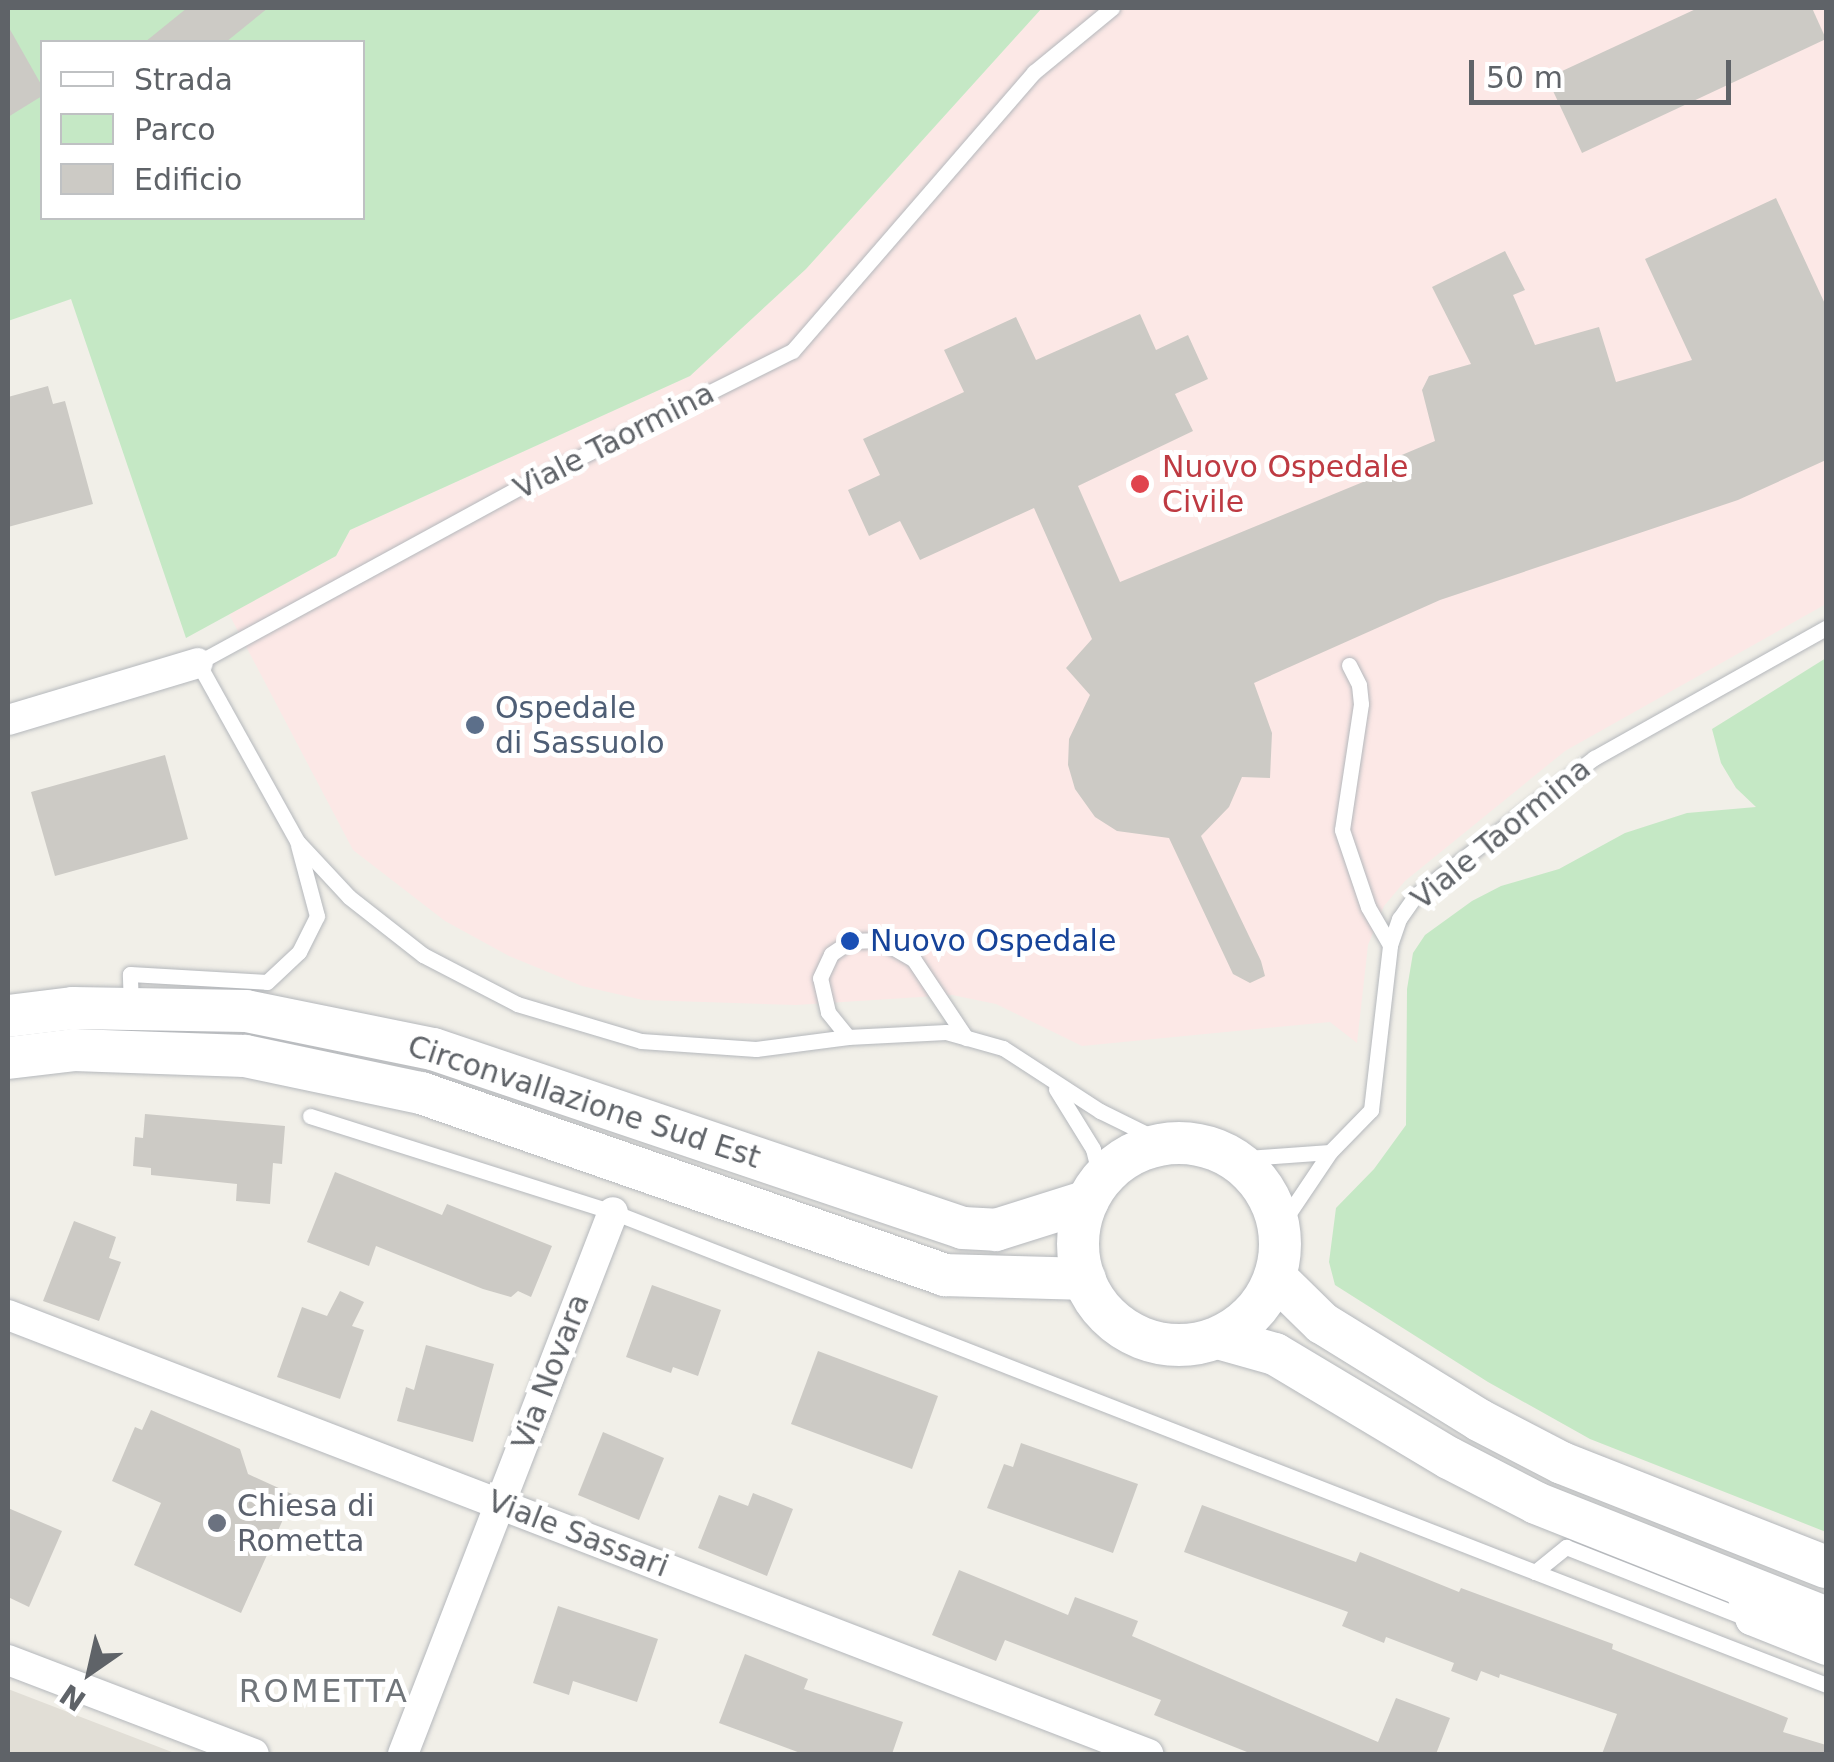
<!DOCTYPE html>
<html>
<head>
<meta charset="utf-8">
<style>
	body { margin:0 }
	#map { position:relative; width:1834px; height:1762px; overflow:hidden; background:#f1efe8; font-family:"DejaVu Sans",sans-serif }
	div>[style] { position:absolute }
	.education>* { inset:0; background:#e1ded6 }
	.medical>* { inset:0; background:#fce8e6 }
	.green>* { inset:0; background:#c5e8c5 }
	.building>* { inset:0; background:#cccac5 }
	.roads { filter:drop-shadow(0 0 2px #b5b8bc) drop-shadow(0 0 2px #b5b8bc) }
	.service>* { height:15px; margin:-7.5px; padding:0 7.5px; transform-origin:7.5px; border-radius:7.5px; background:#fff }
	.minor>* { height:30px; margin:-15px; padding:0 15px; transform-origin:15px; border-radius:15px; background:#fff }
	.secondary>* { height:42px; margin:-21px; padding:0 21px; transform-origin:21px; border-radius:21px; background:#fff }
	.secondary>.ring { margin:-21px; padding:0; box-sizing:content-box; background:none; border:42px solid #fff; border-radius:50% }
	.dots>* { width:28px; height:28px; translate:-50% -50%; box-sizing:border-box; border:5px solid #fff; border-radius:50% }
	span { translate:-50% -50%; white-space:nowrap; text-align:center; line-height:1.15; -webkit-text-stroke:10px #fff; paint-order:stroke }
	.street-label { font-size:30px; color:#5f6368 }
	.health-label { font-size:30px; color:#be3a42 }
	.left { translate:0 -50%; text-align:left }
	.service-label { font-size:30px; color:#4e5e75 }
	.transit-label { font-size:30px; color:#164399 }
	.worship-label { font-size:30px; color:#5b616d }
	.neighbourhood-label { font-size:32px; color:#70757a; letter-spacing:2.5px }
	.frame { position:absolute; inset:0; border:10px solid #5f6368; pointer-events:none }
	.legend { position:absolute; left:40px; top:40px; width:325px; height:180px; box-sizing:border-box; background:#fff; border:2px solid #bfc1c3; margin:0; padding:12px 18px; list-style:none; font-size:30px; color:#5f6368 }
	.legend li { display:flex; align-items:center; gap:20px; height:50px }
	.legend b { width:50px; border:2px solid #bfc1c3 }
	.north { position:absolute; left:40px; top:1622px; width:100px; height:100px; -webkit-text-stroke:8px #fff; paint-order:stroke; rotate:214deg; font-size:28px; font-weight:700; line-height:40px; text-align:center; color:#5f6368 }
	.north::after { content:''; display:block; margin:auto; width:35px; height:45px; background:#5f6368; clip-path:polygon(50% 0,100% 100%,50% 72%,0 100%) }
	.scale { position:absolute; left:1469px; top:60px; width:262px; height:45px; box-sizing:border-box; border:5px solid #5f6368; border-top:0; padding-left:12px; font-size:30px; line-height:35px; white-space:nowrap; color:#5f6368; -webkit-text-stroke:8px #fff; paint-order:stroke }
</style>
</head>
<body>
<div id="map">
	<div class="education">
		<div style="clip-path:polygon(8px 1689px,177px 1754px,8px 1754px)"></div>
	</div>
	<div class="medical">
		<div style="clip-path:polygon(1042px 8px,1826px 8px,1826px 604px,1565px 751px,1405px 881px,1384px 906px,1368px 945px,1357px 1043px,1330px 1022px,1082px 1046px,996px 1004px,952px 995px,796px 1005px,643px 1000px,582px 986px,509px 956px,445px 921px,353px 850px,229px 614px,336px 556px,350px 530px,690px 376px,806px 269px)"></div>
	</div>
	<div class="green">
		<div style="clip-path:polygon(evenodd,8px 8px,1042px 8px,806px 269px,690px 376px,350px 530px,336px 556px,186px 638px,71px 299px,8px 321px,8px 8px,42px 42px,362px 42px,362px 218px,42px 218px,42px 42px)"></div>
		<div style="clip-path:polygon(1826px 658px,1826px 1532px,1590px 1439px,1488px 1382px,1335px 1285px,1329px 1262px,1336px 1208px,1374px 1169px,1406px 1125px,1407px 989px,1413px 953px,1425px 935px,1472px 901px,1501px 886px,1559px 869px,1625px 833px,1687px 813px,1756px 807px,1736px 788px,1721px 763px,1712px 729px)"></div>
	</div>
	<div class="building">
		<div style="clip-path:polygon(187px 8px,268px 8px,226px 42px,145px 42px)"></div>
		<div style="clip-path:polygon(1698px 8px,1812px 8px,1826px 39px,1582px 153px,1547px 78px)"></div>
		<div style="clip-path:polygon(8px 26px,42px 86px,42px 96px,8px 117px)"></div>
		<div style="clip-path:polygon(1776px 198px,1826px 306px,1826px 460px,1738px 500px,1440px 600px,1254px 683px,1272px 733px,1270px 778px,1242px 777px,1229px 807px,1201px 836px,1261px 961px,1265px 976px,1250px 983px,1233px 974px,1169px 838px,1117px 831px,1095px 817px,1075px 789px,1068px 765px,1069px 739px,1090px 695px,1066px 668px,1092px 639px,1034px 508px,920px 560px,900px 521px,869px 536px,848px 490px,880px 475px,863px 439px,964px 392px,944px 350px,1016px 317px,1036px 360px,1140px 314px,1156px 350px,1188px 335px,1208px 379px,1175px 394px,1193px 431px,1078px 486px,1120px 582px,1363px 482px,1359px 473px,1435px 441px,1422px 390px,1429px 376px,1471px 364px,1432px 287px,1505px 251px,1525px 290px,1513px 295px,1535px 345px,1599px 327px,1616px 382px,1692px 360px,1645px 259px)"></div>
		<div style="clip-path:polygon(48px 386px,53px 404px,65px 401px,93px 504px,8px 527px,8px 397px)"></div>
		<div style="clip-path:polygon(165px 755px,188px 839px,55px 876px,31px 792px)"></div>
		<div style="clip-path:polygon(145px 1114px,285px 1126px,282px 1164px,273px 1163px,270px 1204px,236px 1201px,237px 1184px,151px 1175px,151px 1168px,133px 1166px,135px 1137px,143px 1138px)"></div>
		<div style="clip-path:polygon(335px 1172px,442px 1215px,447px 1204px,552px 1246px,531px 1297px,518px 1291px,511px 1297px,483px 1289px,376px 1246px,369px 1266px,307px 1242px)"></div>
		<div style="clip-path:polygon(74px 1221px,116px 1237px,109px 1258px,121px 1262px,99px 1321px,43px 1301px)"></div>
		<div style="clip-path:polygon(652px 1285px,721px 1310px,698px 1376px,673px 1367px,671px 1373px,626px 1357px)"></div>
		<div style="clip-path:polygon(340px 1291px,364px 1302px,352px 1326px,364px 1330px,340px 1399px,277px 1377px,302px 1307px,327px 1316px)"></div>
		<div style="clip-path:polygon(426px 1345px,494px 1364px,473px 1442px,397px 1421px,406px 1387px,414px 1390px)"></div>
		<div style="clip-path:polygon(818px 1351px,938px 1396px,912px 1469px,791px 1424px)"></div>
		<div style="clip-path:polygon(151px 1410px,240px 1449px,248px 1474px,294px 1495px,241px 1613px,134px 1565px,161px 1503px,112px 1481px,135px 1427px,142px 1430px)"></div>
		<div style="clip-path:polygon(603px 1432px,664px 1458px,639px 1520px,578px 1495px)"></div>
		<div style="clip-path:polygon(1021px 1443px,1138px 1484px,1113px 1553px,987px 1508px,1004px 1464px,1013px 1467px)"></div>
		<div style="clip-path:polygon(753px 1493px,793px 1509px,767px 1576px,698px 1548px,719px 1495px,748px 1506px)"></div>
		<div style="clip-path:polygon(1202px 1505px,1356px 1562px,1360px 1552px,1459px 1592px,1461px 1588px,1613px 1644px,1612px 1649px,1788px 1718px,1783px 1732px,1826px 1745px,1826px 1754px,1602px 1754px,1617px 1714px,1500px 1674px,1499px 1678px,1481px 1671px,1477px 1681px,1451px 1671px,1454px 1663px,1386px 1637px,1384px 1643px,1342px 1626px,1348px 1612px,1184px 1552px)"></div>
		<div style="clip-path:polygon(8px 1508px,62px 1531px,29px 1607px,8px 1597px)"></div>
		<div style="clip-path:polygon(959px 1570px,1068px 1615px,1075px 1597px,1138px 1621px,1132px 1636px,1378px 1742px,1396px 1698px,1450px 1718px,1436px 1754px,1252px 1754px,1154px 1715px,1161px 1700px,1005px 1640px,996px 1661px,932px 1635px)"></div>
		<div style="clip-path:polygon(558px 1606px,658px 1639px,637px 1702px,573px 1681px,569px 1695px,533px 1683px)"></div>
		<div style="clip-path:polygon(745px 1654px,808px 1679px,804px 1689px,903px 1722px,892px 1754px,803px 1754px,719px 1723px)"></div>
	</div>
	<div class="roads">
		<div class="service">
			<div style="left:1112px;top:8px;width:101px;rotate:140.6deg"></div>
			<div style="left:1034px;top:72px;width:369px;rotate:130.9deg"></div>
			<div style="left:792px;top:351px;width:302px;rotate:153.4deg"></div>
			<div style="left:522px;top:486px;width:369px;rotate:151.4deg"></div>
			<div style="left:198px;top:663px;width:204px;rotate:60.9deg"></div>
			<div style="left:297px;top:841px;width:76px;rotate:47.1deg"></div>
			<div style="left:349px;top:897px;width:94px;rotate:38.1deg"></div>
			<div style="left:423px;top:955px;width:106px;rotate:27.5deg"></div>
			<div style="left:517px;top:1004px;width:129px;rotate:16.6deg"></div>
			<div style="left:641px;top:1041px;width:115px;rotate:4deg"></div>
			<div style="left:756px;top:1049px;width:93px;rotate:-7.4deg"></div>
			<div style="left:848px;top:1037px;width:98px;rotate:-2.9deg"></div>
			<div style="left:946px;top:1032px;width:59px;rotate:15.7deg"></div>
			<div style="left:1003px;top:1048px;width:116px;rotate:33deg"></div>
			<div style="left:1100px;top:1111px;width:75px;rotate:26.2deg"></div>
			<div style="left:1349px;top:665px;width:22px;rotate:63deg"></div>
			<div style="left:1359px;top:685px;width:19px;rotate:84deg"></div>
			<div style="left:1361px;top:704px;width:127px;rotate:98.6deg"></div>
			<div style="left:1342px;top:830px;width:81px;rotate:71.3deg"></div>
			<div style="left:1368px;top:907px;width:44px;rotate:59.9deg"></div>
			<div style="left:131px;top:1007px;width:33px;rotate:-92deg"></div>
			<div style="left:130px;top:974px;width:137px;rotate:3.3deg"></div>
			<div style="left:267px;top:982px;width:44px;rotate:-43.2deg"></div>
			<div style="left:299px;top:952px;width:40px;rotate:-63.4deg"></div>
			<div style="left:317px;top:916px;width:73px;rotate:-105deg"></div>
			<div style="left:848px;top:1037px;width:32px;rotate:-129deg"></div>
			<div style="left:828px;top:1012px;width:35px;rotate:-103deg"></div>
			<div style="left:820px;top:978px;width:26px;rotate:-65deg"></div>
			<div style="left:831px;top:954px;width:23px;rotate:-34deg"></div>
			<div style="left:850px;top:941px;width:30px;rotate:-2deg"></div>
			<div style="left:880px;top:940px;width:39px;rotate:30deg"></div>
			<div style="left:914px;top:960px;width:94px;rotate:56.3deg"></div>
			<div style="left:1056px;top:1089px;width:70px;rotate:58.3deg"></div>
			<div style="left:1093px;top:1149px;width:32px;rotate:76deg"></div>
			<div style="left:310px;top:1116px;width:318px;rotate:17.6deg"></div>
			<div style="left:613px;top:1212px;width:990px;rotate:21.33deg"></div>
			<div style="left:1535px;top:1572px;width:40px;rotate:-39deg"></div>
			<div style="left:1566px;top:1547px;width:199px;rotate:21.5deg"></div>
			<div style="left:1330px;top:1152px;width:59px;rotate:-45.7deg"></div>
			<div style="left:1371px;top:1110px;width:166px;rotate:-83.4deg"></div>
			<div style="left:1390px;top:945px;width:28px;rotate:-71deg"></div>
			<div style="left:1399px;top:919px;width:29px;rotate:-55deg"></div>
			<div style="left:1416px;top:895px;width:225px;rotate:-37.6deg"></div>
			<div style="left:1594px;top:758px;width:266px;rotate:-29.3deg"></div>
			<div style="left:1233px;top:1159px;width:97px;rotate:-4.1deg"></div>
			<div style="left:1330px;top:1152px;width:92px;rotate:123.9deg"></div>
			<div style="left:1535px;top:1572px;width:312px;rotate:21.2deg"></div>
		</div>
		<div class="minor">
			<div style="left:8px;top:720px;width:198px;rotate:-16.7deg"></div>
			<div style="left:8px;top:1315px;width:1222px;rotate:21.06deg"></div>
			<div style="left:1738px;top:1583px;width:39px;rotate:71deg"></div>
			<div style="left:1751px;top:1620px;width:81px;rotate:21.8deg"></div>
			<div style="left:8px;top:1660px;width:263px;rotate:20.9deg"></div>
			<div style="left:403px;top:1754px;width:581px;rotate:-68.82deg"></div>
		</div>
		<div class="secondary">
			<div style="left:8px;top:1016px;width:65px;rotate:-7deg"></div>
			<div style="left:73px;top:1008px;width:173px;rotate:1deg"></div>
			<div style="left:246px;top:1011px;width:191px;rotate:11.5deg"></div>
			<div style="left:433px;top:1049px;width:559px;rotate:18.66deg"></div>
			<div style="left:963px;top:1228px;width:33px;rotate:3deg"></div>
			<div style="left:996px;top:1230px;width:96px;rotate:-17.5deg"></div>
			<div style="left:8px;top:1058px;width:66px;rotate:-6.9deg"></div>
			<div style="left:74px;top:1050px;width:171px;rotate:2deg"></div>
			<div style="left:245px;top:1056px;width:180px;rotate:11.9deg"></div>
			<div style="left:421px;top:1093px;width:555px;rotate:19.15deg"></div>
			<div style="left:945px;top:1275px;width:140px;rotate:1.6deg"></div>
			<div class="ring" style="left:1078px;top:1143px;width:160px;height:160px"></div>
			<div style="left:1275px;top:1277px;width:66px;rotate:44.4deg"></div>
			<div style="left:1322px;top:1323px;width:185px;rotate:31.7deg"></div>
			<div style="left:1479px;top:1420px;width:93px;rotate:27.4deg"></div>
			<div style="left:1562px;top:1463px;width:284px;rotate:21.5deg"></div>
			<div style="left:1218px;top:1338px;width:59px;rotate:15.7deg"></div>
			<div style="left:1275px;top:1354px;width:203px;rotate:30.9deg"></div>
			<div style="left:1449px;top:1458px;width:98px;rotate:27.3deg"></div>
			<div style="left:1536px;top:1503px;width:312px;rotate:21.6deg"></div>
		</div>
	</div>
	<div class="dots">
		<div style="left:1140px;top:484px;background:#e0444e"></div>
		<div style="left:475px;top:725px;background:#5c6f8a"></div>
		<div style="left:850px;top:941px;background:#1a4fb4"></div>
		<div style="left:217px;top:1523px;background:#6b7280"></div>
	</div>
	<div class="street-label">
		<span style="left:614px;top:441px;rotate:-27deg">Viale Taormina</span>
		<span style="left:1501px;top:834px;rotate:-39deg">Viale Taormina</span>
		<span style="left:584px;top:1102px;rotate:18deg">Circonvallazione Sud Est</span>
		<span style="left:551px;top:1372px;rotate:-69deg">Via Novara</span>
		<span style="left:578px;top:1534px;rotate:21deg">Viale Sassari</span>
	</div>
	<div class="health-label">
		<span class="left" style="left:1162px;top:484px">Nuovo Ospedale<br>Civile</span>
	</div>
	<div class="service-label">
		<span class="left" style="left:495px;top:725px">Ospedale<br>di Sassuolo</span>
	</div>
	<div class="transit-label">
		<span class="left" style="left:870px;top:941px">Nuovo Ospedale</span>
	</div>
	<div class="worship-label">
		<span class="left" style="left:237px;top:1523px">Chiesa di<br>Rometta</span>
	</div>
	<div class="neighbourhood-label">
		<span style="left:324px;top:1691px">ROMETTA</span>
	</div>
	<div class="frame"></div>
	<ul class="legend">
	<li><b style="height:12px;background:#fff"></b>Strada</li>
	<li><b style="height:28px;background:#c5e8c5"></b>Parco</li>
	<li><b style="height:28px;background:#cccac5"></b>Edificio</li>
	</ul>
	<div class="north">N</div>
	<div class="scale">50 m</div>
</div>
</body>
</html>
